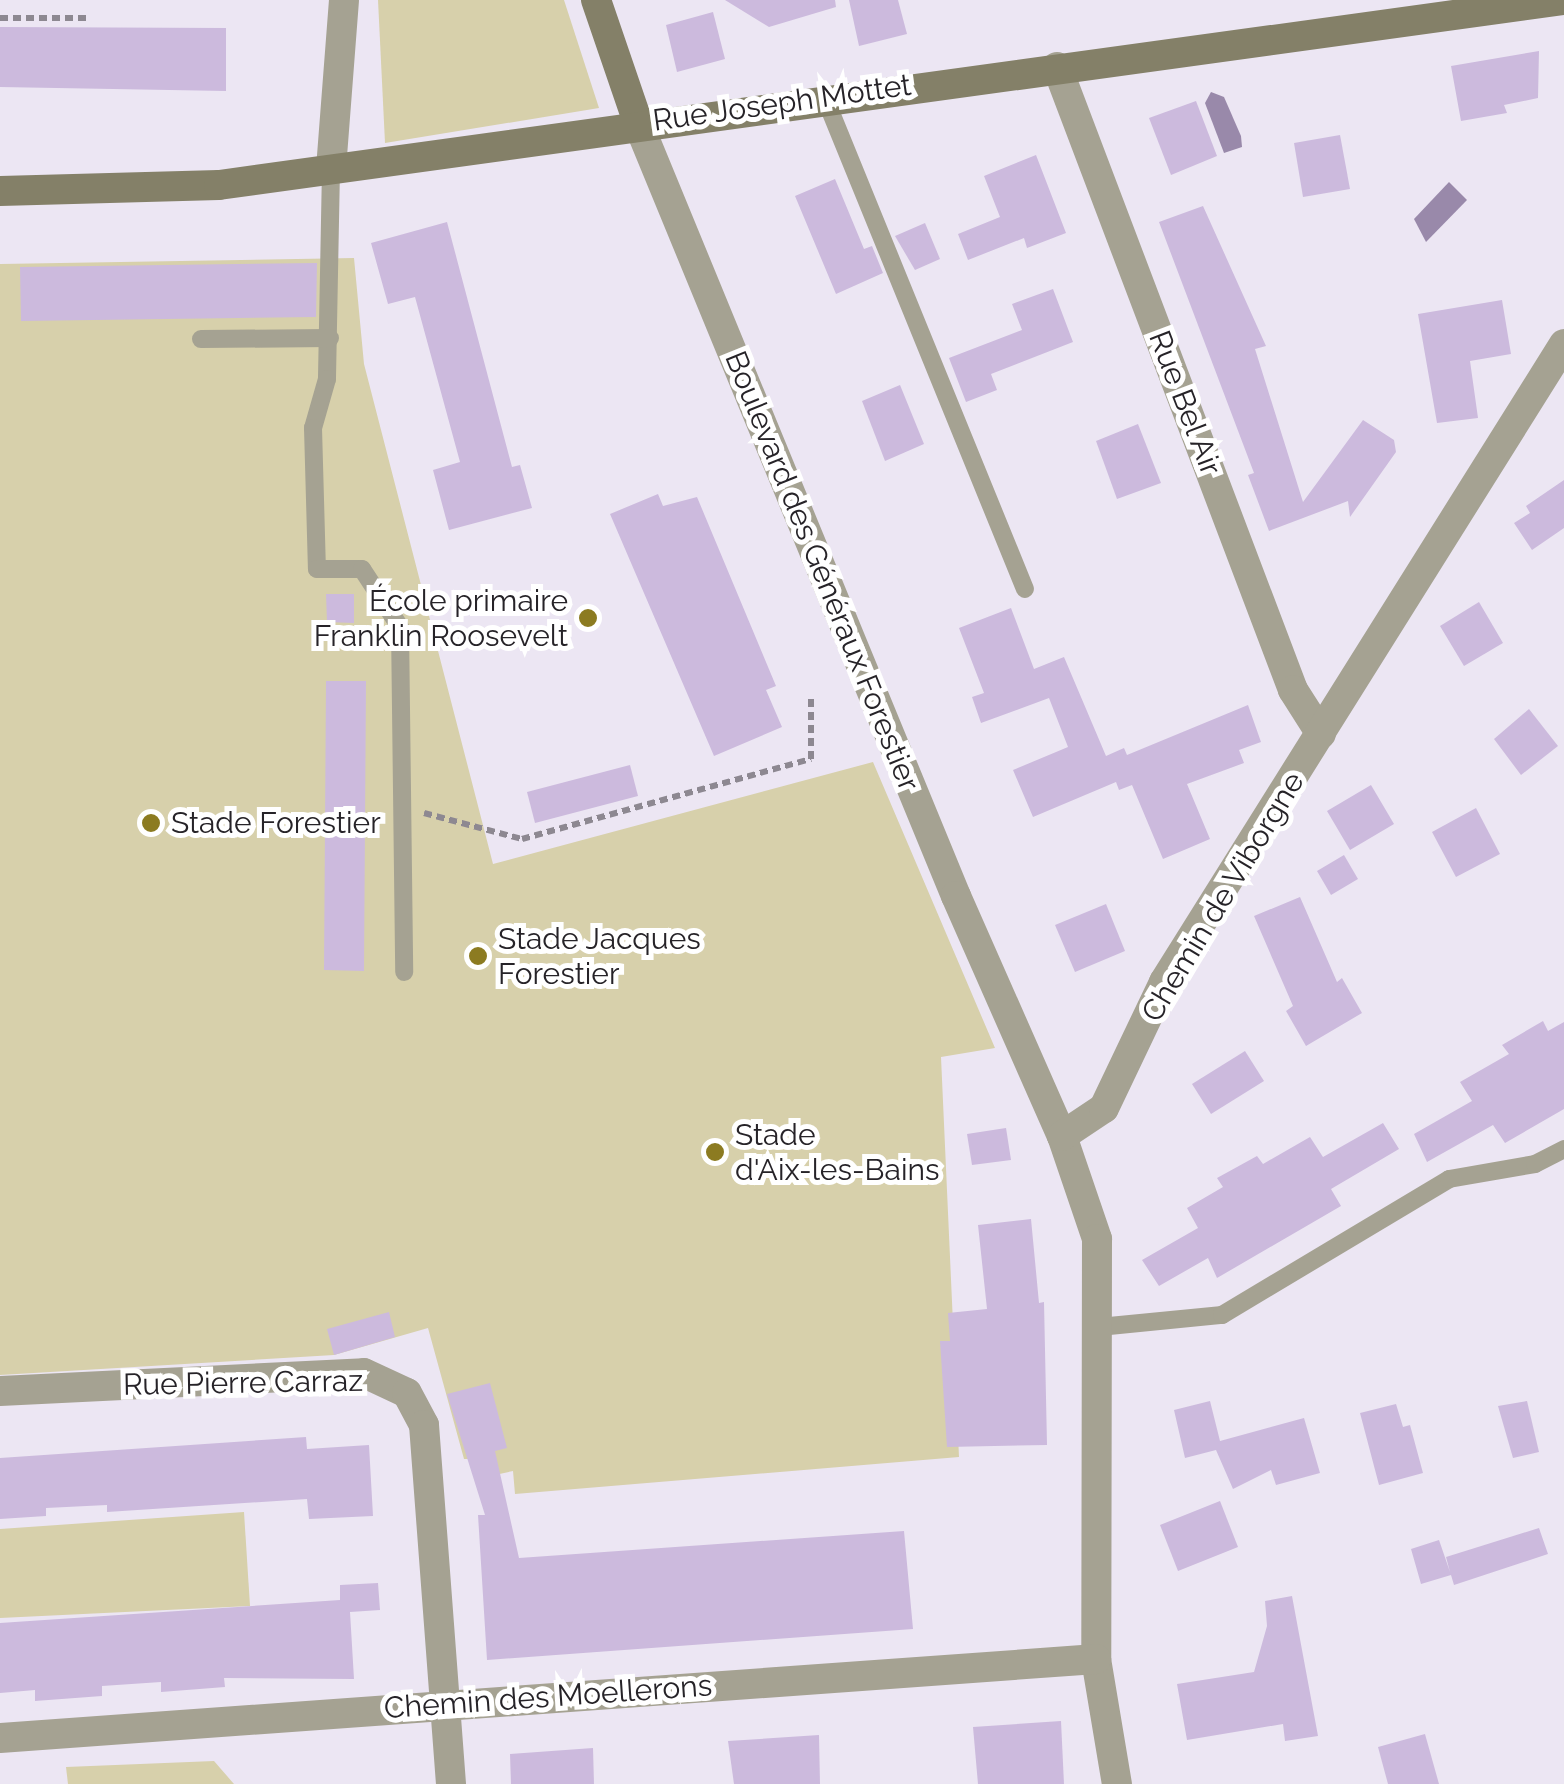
<!DOCTYPE html>
<html>
<head>
<meta charset="utf-8">
<style>
	body { margin:0 }
	#map { position:relative; width:1564px; height:1784px; overflow:hidden; background:#ece6f3; font-family:Raleway,sans-serif }
	div>[style] { position:absolute }
	.green>* { inset:0; background:#d7d0ab }
	.water>* { inset:0; background:#9989aa }
	.building>* { inset:0; background:#ccbadd }
	.path>* { height:6px; margin-top:-3px; transform-origin:0; background:repeating-linear-gradient(90deg,#8d8891 0 8px,transparent 0 13px) }
	.lane>* { height:18px; margin:-9px; padding:0 9px; transform-origin:9px; border-radius:9px; background:#a5a292 }
	.street>* { height:30px; margin:-15px; padding:0 15px; transform-origin:15px; border-radius:15px; background:#a5a292 }
	.secondary>* { height:30px; margin:-15px; padding:0 15px; transform-origin:15px; border-radius:15px; background:#848068 }
	.dots>* { width:28px; height:28px; translate:-50% -50%; box-sizing:border-box; border:5px solid #fff; border-radius:50% }
	span { translate:-50% -50%; white-space:nowrap; text-align:center; line-height:1.15; -webkit-text-stroke:10px #fff; paint-order:stroke }
	.street-label { font-size:30px; color:#262328 }
	.poi-label { font-size:30px; color:#262328 }
	.right { translate:-100% -50%; text-align:right }
	.left { translate:0 -50%; text-align:left }
</style>
</head>
<body>
<div id="map">
	<div class="green">
		<div style="clip-path:polygon(378px 0,564px 0,599px 108px,385px 143px)"></div>
		<div style="clip-path:polygon(354px 258px,364px 364px,493px 864px,873px 762px,995px 1048px,941px 1057px,959px 1457px,515px 1494px,513px 1471px,476px 1479px,471px 1459px,464px 1459px,428px 1328px,334px 1355px,0 1375px,0 264px)"></div>
		<div style="clip-path:polygon(244px 1512px,250px 1606px,0 1618px,0 1529px)"></div>
		<div style="clip-path:polygon(214px 1761px,234px 1784px,68px 1784px,66px 1767px)"></div>
	</div>
	<div class="water">
		<div style="clip-path:polygon(1211px 92px,1224px 97px,1241px 136px,1242px 147px,1224px 153px,1205px 103px)"></div>
		<div style="clip-path:polygon(1449px 182px,1467px 200px,1426px 242px,1414px 219px)"></div>
	</div>
	<div class="building">
		<div style="clip-path:polygon(725px 0,835px 0,836px 7px,769px 27px)"></div>
		<div style="clip-path:polygon(849px 0,898px 0,907px 34px,859px 46px)"></div>
		<div style="clip-path:polygon(713px 12px,725px 59px,677px 72px,666px 25px)"></div>
		<div style="clip-path:polygon(0 27px,226px 28px,226px 91px,0 87px)"></div>
		<div style="clip-path:polygon(1539px 51px,1538px 98px,1504px 105px,1507px 113px,1461px 121px,1451px 66px)"></div>
		<div style="clip-path:polygon(1196px 101px,1217px 156px,1171px 175px,1149px 118px)"></div>
		<div style="clip-path:polygon(1340px 135px,1350px 189px,1303px 197px,1294px 143px)"></div>
		<div style="clip-path:polygon(1036px 155px,1066px 233px,1027px 248px,1024px 238px,968px 260px,958px 234px,1000px 217px,984px 176px)"></div>
		<div style="clip-path:polygon(835px 179px,864px 249px,872px 246px,883px 273px,836px 294px,795px 196px)"></div>
		<div style="clip-path:polygon(1203px 206px,1266px 346px,1255px 349px,1303px 502px,1363px 420px,1394px 440px,1396px 452px,1350px 517px,1348px 501px,1269px 531px,1248px 475px,1254px 473px,1159px 222px)"></div>
		<div style="clip-path:polygon(447px 222px,512px 467px,520px 465px,532px 508px,449px 530px,433px 470px,460px 462px,415px 297px,388px 304px,371px 243px)"></div>
		<div style="clip-path:polygon(925px 223px,940px 259px,915px 270px,895px 236px)"></div>
		<div style="clip-path:polygon(317px 263px,316px 317px,21px 321px,20px 267px)"></div>
		<div style="clip-path:polygon(1053px 289px,1073px 342px,991px 374px,997px 390px,966px 402px,949px 358px,1022px 330px,1012px 304px)"></div>
		<div style="clip-path:polygon(1502px 300px,1511px 354px,1470px 361px,1478px 418px,1437px 423px,1418px 314px)"></div>
		<div style="clip-path:polygon(900px 385px,924px 444px,885px 461px,862px 401px)"></div>
		<div style="clip-path:polygon(1138px 424px,1161px 483px,1117px 499px,1096px 441px)"></div>
		<div style="clip-path:polygon(1564px 480px,1564px 528px,1532px 550px,1514px 523px,1530px 513px,1526px 506px)"></div>
		<div style="clip-path:polygon(658px 494px,663px 506px,697px 497px,776px 686px,766px 690px,782px 727px,714px 756px,610px 514px)"></div>
		<div style="clip-path:polygon(326px 594px,354px 594px,354px 623px,327px 622px)"></div>
		<div style="clip-path:polygon(1479px 602px,1503px 643px,1464px 666px,1440px 626px)"></div>
		<div style="clip-path:polygon(1011px 608px,1034px 669px,1064px 657px,1106px 756px,1124px 748px,1127px 755px,1248px 705px,1261px 742px,1239px 750px,1244px 763px,1187px 784px,1210px 839px,1163px 859px,1132px 785px,1119px 790px,1116px 782px,1033px 817px,1013px 770px,1068px 747px,1049px 698px,981px 723px,972px 697px,984px 693px,959px 628px)"></div>
		<div style="clip-path:polygon(326px 681px,366px 681px,364px 971px,324px 970px)"></div>
		<div style="clip-path:polygon(1529px 709px,1558px 746px,1521px 775px,1494px 739px)"></div>
		<div style="clip-path:polygon(630px 765px,638px 796px,535px 823px,527px 792px)"></div>
		<div style="clip-path:polygon(1371px 785px,1394px 824px,1350px 850px,1327px 811px)"></div>
		<div style="clip-path:polygon(1476px 808px,1500px 854px,1456px 877px,1432px 832px)"></div>
		<div style="clip-path:polygon(1344px 855px,1358px 879px,1331px 895px,1317px 871px)"></div>
		<div style="clip-path:polygon(1300px 897px,1337px 982px,1342px 978px,1362px 1013px,1306px 1046px,1286px 1011px,1293px 1006px,1254px 916px)"></div>
		<div style="clip-path:polygon(1106px 904px,1125px 951px,1075px 972px,1055px 925px)"></div>
		<div style="clip-path:polygon(1543px 1021px,1548px 1031px,1564px 1022px,1564px 1109px,1505px 1143px,1493px 1125px,1427px 1162px,1414px 1134px,1472px 1101px,1460px 1082px,1509px 1054px,1502px 1045px)"></div>
		<div style="clip-path:polygon(1245px 1051px,1264px 1081px,1211px 1114px,1192px 1084px)"></div>
		<div style="clip-path:polygon(1383px 1123px,1399px 1149px,1331px 1189px,1341px 1206px,1217px 1278px,1208px 1258px,1159px 1286px,1142px 1260px,1198px 1228px,1187px 1208px,1223px 1187px,1217px 1178px,1257px 1156px,1263px 1164px,1310px 1137px,1323px 1157px)"></div>
		<div style="clip-path:polygon(1006px 1128px,1011px 1160px,972px 1165px,967px 1134px)"></div>
		<div style="clip-path:polygon(1031px 1219px,1039px 1303px,1044px 1302px,1047px 1445px,947px 1447px,940px 1341px,950px 1341px,948px 1313px,987px 1309px,978px 1225px)"></div>
		<div style="clip-path:polygon(389px 1312px,395px 1337px,334px 1355px,327px 1329px)"></div>
		<div style="clip-path:polygon(490px 1383px,507px 1448px,495px 1451px,519px 1558px,904px 1531px,913px 1629px,487px 1660px,478px 1515px,485px 1515px,447px 1394px)"></div>
		<div style="clip-path:polygon(1210px 1401px,1220px 1441px,1304px 1418px,1320px 1473px,1276px 1485px,1271px 1470px,1233px 1489px,1216px 1450px,1185px 1458px,1174px 1410px)"></div>
		<div style="clip-path:polygon(1527px 1401px,1539px 1452px,1513px 1458px,1498px 1406px)"></div>
		<div style="clip-path:polygon(1396px 1404px,1403px 1427px,1410px 1425px,1423px 1473px,1379px 1485px,1360px 1413px)"></div>
		<div style="clip-path:polygon(306px 1437px,307px 1449px,369px 1445px,373px 1516px,309px 1519px,307px 1499px,107px 1512px,107px 1505px,46px 1508px,46px 1516px,0 1519px,0 1458px)"></div>
		<div style="clip-path:polygon(1220px 1501px,1238px 1547px,1178px 1571px,1160px 1525px)"></div>
		<div style="clip-path:polygon(1539px 1528px,1548px 1554px,1454px 1585px,1451px 1575px,1421px 1584px,1411px 1549px,1439px 1540px,1450px 1572px,1446px 1557px)"></div>
		<div style="clip-path:polygon(378px 1583px,380px 1610px,350px 1612px,354px 1679px,224px 1678px,225px 1687px,161px 1692px,161px 1682px,102px 1686px,102px 1696px,35px 1701px,35px 1690px,0 1693px,0 1623px,340px 1600px,340px 1585px)"></div>
		<div style="clip-path:polygon(1292px 1596px,1318px 1736px,1285px 1741px,1283px 1724px,1187px 1740px,1177px 1684px,1254px 1672px,1267px 1626px,1265px 1601px)"></div>
		<div style="clip-path:polygon(1061px 1721px,1064px 1784px,978px 1784px,973px 1727px)"></div>
		<div style="clip-path:polygon(1425px 1734px,1439px 1784px,1388px 1784px,1378px 1747px)"></div>
		<div style="clip-path:polygon(819px 1735px,820px 1784px,734px 1784px,728px 1741px)"></div>
		<div style="clip-path:polygon(593px 1748px,594px 1784px,511px 1784px,510px 1754px)"></div>
	</div>
	<div class="path">
		<div style="left:0;top:18px;width:89px"></div>
		<div style="left:424px;top:813px;width:101px;rotate:14.9deg"></div>
		<div style="left:522px;top:839px;width:300px;rotate:-15.5deg"></div>
		<div style="left:811px;top:759px;width:63px;rotate:-90deg"></div>
	</div>
	<div class="lane">
		<div style="left:825px;top:98px;width:530px;rotate:67.84deg"></div>
		<div style="left:331px;top:169px;width:210px;rotate:91.1deg"></div>
		<div style="left:327px;top:379px;width:51px;rotate:105.9deg"></div>
		<div style="left:313px;top:428px;width:141px;rotate:88.4deg"></div>
		<div style="left:317px;top:569px;width:45px"></div>
		<div style="left:362px;top:569px;width:69px;rotate:56.8deg"></div>
		<div style="left:400px;top:627px;width:345px;rotate:89.3deg"></div>
		<div style="left:201px;top:339px;width:129px;rotate:-0.4deg"></div>
		<div style="left:1099px;top:1327px;width:124px;rotate:-5.6deg"></div>
		<div style="left:1222px;top:1315px;width:265px;rotate:-30.9deg"></div>
		<div style="left:1449px;top:1179px;width:87px;rotate:-9.9deg"></div>
		<div style="left:1535px;top:1164px;width:33px;rotate:-27deg"></div>
	</div>
	<div class="street">
		<div style="left:1057px;top:67px;width:666px;rotate:69.25deg"></div>
		<div style="left:1293px;top:690px;width:52px;rotate:57.5deg"></div>
		<div style="left:638px;top:123px;width:836px;rotate:67.64deg"></div>
		<div style="left:956px;top:896px;width:262px;rotate:66.2deg"></div>
		<div style="left:1062px;top:1136px;width:109px;rotate:71.2deg"></div>
		<div style="left:1097px;top:1239px;width:420px;rotate:90.1deg"></div>
		<div style="left:1096px;top:1659px;width:127px;rotate:80.5deg"></div>
		<div style="left:331px;top:169px;width:169px;rotate:-85.6deg"></div>
		<div style="left:1062px;top:1136px;width:50px;rotate:-33.7deg"></div>
		<div style="left:1104px;top:1108px;width:140px;rotate:-64.5deg"></div>
		<div style="left:1164px;top:982px;width:753px;rotate:-57.91deg"></div>
		<div style="left:0;top:1391px;width:364px;rotate:-2.8deg"></div>
		<div style="left:364px;top:1373px;width:47px;rotate:24.9deg"></div>
		<div style="left:407px;top:1393px;width:36px;rotate:62deg"></div>
		<div style="left:424px;top:1425px;width:360px;rotate:85.7deg"></div>
		<div style="left:0;top:1738px;width:1099px;rotate:-4.12deg"></div>
	</div>
	<div class="secondary">
		<div style="left:596px;top:0;width:130px;rotate:71.1deg"></div>
		<div style="left:0;top:191px;width:219px;rotate:-1.6deg"></div>
		<div style="left:219px;top:185px;width:1357px;rotate:-7.84deg"></div>
	</div>
	<div class="dots">
		<div style="left:588px;top:618px;background:#8c7b21"></div>
		<div style="left:151px;top:823px;background:#8c7b21"></div>
		<div style="left:478px;top:956px;background:#8c7b21"></div>
		<div style="left:715px;top:1152px;background:#8c7b21"></div>
	</div>
	<div class="street-label">
		<span style="left:782px;top:103px;rotate:-8deg">Rue Joseph Mottet</span>
		<span style="left:1185px;top:403px;rotate:69deg">Rue Bel Air</span>
		<span style="left:822px;top:571px;rotate:68deg">Boulevard des Généraux Forestier</span>
		<span style="left:1223px;top:897px;rotate:-59deg">Chemin de Viborgne</span>
		<span style="left:243px;top:1383px;rotate:-1deg">Rue Pierre Carraz</span>
		<span style="left:548px;top:1697px;rotate:-4deg">Chemin des Moellerons</span>
	</div>
	<div class="poi-label">
		<span class="right" style="left:568px;top:618px">École primaire<br>Franklin Roosevelt</span>
		<span class="left" style="left:171px;top:823px">Stade Forestier</span>
		<span class="left" style="left:498px;top:956px">Stade Jacques<br>Forestier</span>
		<span class="left" style="left:735px;top:1152px">Stade<br>d'Aix-les-Bains</span>
	</div>
</div>
</body>
</html>
